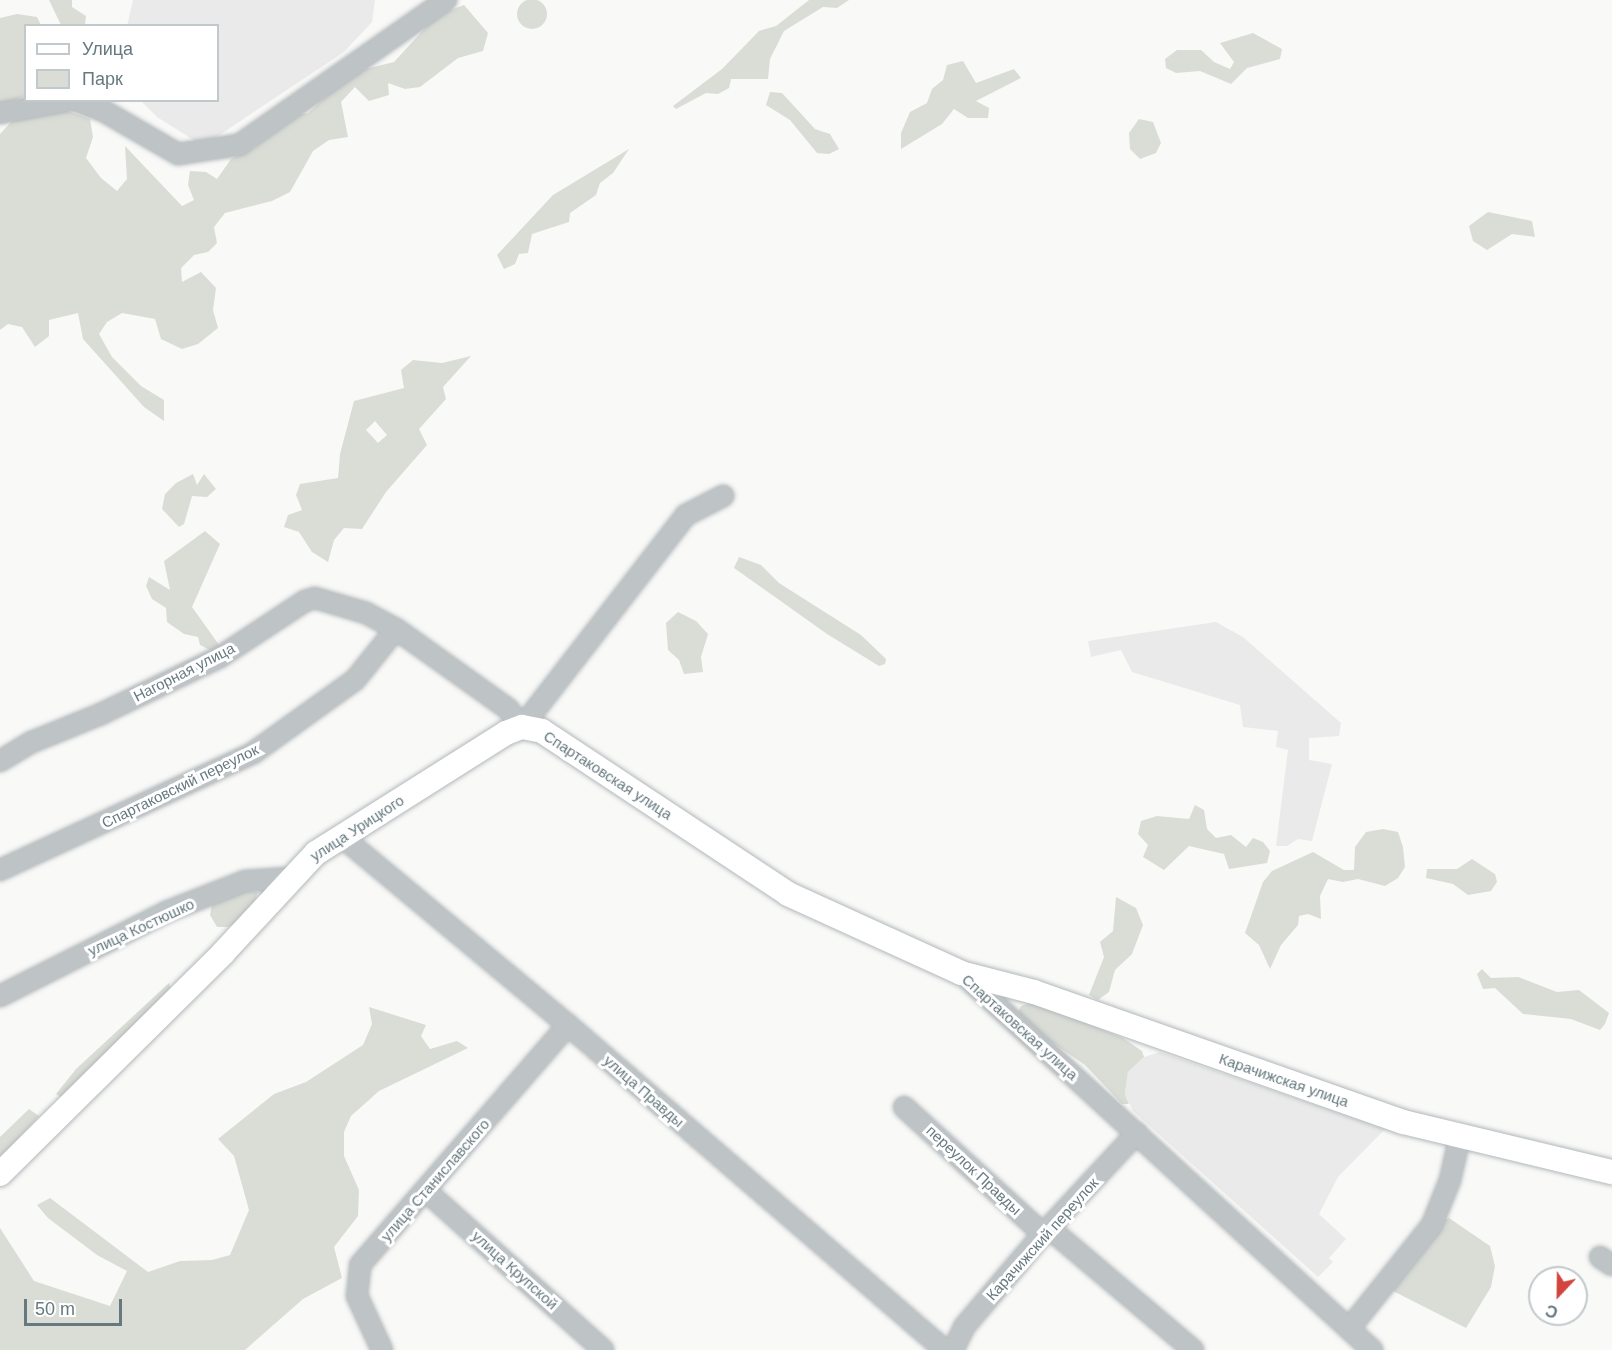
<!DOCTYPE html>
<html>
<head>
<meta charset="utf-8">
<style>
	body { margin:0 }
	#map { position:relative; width:1612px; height:1350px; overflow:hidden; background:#f9f9f7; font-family:Helvetica,sans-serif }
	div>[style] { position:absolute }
	.built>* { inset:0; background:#eaeaea }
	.green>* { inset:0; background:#daddd6 }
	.round { border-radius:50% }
	.roads { filter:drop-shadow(0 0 2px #b2b8bb) drop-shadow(0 0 2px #b2b8bb) }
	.minor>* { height:20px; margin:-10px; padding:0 10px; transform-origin:10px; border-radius:10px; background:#bec4c6 }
	.major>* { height:24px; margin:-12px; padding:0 12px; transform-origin:12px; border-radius:12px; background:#fff }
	span { translate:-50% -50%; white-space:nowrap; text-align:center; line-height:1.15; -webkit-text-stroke:6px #fff; paint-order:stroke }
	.street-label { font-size:15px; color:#66797f }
	.legend { position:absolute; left:24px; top:24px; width:195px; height:78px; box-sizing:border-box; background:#fff; border:2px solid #c2c9cc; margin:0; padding:8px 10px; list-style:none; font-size:18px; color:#66797f }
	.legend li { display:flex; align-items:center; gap:12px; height:30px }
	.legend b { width:30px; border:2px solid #c2c9cc }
	.north { position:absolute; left:1528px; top:1266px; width:60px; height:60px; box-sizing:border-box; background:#fff; border:2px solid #c2c9cc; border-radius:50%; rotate:202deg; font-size:16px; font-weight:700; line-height:24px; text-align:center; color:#66797f }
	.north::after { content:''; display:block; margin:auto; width:21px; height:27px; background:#d2453e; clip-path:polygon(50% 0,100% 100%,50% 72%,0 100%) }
	.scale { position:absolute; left:24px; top:1299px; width:98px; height:27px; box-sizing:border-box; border:3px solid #66797f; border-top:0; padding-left:8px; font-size:18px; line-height:21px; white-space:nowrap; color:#66797f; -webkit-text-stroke:4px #fff; paint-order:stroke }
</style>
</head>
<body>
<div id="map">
	<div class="built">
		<div style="clip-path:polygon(133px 0,375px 0,372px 22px,344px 52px,203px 146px,157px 117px,141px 101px,218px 100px,218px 26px,127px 26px)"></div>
		<div style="clip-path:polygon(1216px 622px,1243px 637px,1341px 723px,1339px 736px,1309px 738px,1309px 760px,1332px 764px,1312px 841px,1298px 839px,1287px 846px,1276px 846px,1288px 750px,1276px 747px,1278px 731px,1243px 727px,1240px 705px,1132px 672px,1121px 650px,1091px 657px,1088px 641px)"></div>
		<div style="clip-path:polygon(1160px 1052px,1385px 1129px,1338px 1177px,1319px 1214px,1346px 1239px,1329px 1258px,1333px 1262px,1318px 1277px,1133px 1111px,1125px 1094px,1128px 1072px,1144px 1057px)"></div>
	</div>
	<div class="green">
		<div class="round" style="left:517px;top:-1px;width:30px;height:30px"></div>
		<div style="clip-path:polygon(49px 0,72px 0,72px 7px,86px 16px,85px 25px,61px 25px)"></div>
		<div style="clip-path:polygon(809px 0,849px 0,837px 8px,823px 7px,784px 31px,770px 59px,768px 79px,731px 79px,729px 88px,718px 94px,706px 93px,676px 109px,673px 106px,722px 69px,759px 31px,776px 26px)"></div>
		<div style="clip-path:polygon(464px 5px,488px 33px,483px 51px,458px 58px,420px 87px,405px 89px,388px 83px,389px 95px,369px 101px,355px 87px,341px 102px,348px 137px,329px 140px,313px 151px,290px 192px,272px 201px,225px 213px,214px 227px,217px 243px,208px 252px,194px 255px,181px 268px,182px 282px,201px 272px,216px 288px,213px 310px,218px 328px,198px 344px,182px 349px,161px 339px,155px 319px,122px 313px,107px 322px,99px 334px,112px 357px,141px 386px,164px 400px,164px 421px,144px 407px,83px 339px,78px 313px,49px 320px,49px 336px,35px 347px,22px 327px,8px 324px,0 330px,0 134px,12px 121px,65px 110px,90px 119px,93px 137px,86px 158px,101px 178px,117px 191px,127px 179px,125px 146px,182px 206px,194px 200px,188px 185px,190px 171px,206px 172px,217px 179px,231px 159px,255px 147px,291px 116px,308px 113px,353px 72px,394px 62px,437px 15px)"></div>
		<div style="clip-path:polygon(17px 14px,37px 17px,41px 25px,26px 26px,25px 96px,0 105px,0 18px)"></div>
		<div style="clip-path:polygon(1253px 33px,1282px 49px,1280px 59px,1247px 68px,1231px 84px,1200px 71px,1176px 73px,1166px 68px,1165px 59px,1177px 50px,1201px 50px,1214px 62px,1230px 69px,1234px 62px,1220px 43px)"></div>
		<div style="clip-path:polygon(963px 61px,976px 83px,1014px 69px,1021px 78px,976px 101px,989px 108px,988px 118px,968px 118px,954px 109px,942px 124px,901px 149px,901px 133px,910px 112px,927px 103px,932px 89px,943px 80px,947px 65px)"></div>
		<div style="clip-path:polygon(770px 92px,782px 93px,815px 129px,830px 134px,839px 149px,829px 154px,817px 153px,790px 120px,766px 105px)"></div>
		<div style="clip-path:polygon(1139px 119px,1153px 122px,1161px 143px,1156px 153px,1140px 159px,1130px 149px,1129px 133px)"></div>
		<div style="clip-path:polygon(629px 149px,613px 173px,600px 183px,596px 195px,570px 213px,569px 222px,532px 234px,528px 253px,519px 254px,515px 264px,504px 269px,497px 255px,553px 195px)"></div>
		<div style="clip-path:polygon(1488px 212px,1532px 221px,1535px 237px,1512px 234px,1487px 250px,1473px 241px,1469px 226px)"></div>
		<div style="clip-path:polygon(evenodd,471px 356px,443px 387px,446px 399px,419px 429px,427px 445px,386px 492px,362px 529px,344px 528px,334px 540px,328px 562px,312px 552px,299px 532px,284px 527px,288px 515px,302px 510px,296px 495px,300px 484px,338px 478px,340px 454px,354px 401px,404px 388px,401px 370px,413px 360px,442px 363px,471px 356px,375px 421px,387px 435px,378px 443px,366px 430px,375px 421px)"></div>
		<div style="clip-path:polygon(193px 474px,197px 485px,204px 474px,216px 489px,207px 497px,192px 496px,184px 524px,179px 527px,162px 509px,165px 494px,176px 483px)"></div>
		<div style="clip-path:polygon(205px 531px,220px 544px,192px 607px,222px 649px,214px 652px,200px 645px,198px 637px,184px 634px,167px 622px,166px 608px,152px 599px,146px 586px,149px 577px,170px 590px,164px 561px)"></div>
		<div style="clip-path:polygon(739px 557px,761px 565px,779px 583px,861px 635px,886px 659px,885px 664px,879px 666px,827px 634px,734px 568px)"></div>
		<div style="clip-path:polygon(678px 612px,696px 621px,708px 634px,701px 657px,703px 672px,684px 674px,679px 660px,668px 650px,666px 623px)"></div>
		<div style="clip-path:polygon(1195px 805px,1204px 810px,1207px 829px,1216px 838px,1231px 835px,1246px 847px,1253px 838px,1263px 842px,1270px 851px,1267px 863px,1229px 869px,1224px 854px,1189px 846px,1164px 870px,1143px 857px,1148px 845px,1138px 834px,1141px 821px,1157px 816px,1189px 819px)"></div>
		<div style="clip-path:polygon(1383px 829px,1398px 832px,1403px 847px,1405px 867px,1398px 878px,1385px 886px,1358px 879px,1343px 882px,1328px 879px,1320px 896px,1321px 919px,1308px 914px,1299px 916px,1298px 925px,1281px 945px,1270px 969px,1259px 945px,1245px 933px,1263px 882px,1272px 871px,1313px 852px,1344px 870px,1354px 870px,1355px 847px,1366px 832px)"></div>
		<div style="clip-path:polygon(1472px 859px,1495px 874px,1497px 882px,1491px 891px,1468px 895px,1453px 884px,1426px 878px,1427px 869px,1457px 869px)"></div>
		<div style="clip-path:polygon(240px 890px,258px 892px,253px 906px,242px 919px,228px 927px,217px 927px,210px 915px,212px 904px)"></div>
		<div style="clip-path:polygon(1116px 897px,1136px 908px,1143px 925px,1132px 954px,1115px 970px,1109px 992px,1098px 1000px,1089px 995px,1104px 957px,1100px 942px,1113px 931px)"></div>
		<div style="clip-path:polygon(1482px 969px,1491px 978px,1518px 977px,1557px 992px,1579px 990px,1609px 1013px,1605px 1024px,1600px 1030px,1571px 1019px,1523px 1014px,1495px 988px,1483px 989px,1477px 974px)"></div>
		<div style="clip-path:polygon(169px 983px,172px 994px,62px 1098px,56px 1094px,76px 1069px)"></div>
		<div style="clip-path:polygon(1033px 1002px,1123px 1038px,1142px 1051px,1144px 1057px,1128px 1072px,1125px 1094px,1129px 1104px,1122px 1104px,1085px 1065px,1030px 1027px,1018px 1012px,1021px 1006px)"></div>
		<div style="clip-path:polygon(369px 1007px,426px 1025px,421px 1036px,430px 1049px,457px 1041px,468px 1048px,379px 1091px,351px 1116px,344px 1132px,344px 1156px,359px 1190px,358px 1216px,334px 1247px,342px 1278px,303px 1299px,245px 1350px,0 1350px,0 1228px,34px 1281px,110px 1306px,127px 1271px,97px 1255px,48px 1218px,37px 1205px,50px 1198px,148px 1272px,180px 1261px,212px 1260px,230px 1255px,249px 1210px,234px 1156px,218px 1139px,274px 1094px,306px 1082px,363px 1045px,372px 1024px)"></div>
		<div style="clip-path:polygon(29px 1109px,39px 1116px,0 1159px,0 1137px)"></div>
		<div style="clip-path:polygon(1449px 1218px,1490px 1246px,1495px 1266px,1491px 1287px,1466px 1328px,1393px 1291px,1440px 1221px)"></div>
	</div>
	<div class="roads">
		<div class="minor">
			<div style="left:74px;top:100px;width:30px;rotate:20deg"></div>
			<div style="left:102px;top:110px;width:88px;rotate:30.1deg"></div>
			<div style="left:178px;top:154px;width:62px;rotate:-8.4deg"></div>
			<div style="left:239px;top:145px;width:253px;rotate:-35deg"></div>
			<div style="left:0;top:113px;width:74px;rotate:-10.1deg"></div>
			<div style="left:0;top:761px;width:37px;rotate:-31deg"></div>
			<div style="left:32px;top:742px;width:77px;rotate:-22.2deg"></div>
			<div style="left:103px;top:713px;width:130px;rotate:-25.6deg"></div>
			<div style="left:220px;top:657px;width:102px;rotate:-33.4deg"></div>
			<div style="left:305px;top:601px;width:10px;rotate:-17deg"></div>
			<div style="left:315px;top:598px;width:53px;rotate:16.4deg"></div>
			<div style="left:366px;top:613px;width:34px;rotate:28deg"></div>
			<div style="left:396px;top:629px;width:138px;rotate:35.5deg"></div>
			<div style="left:508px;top:709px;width:23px;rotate:52deg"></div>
			<div style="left:522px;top:727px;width:268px;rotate:-52.3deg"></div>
			<div style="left:686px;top:515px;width:42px;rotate:-27.2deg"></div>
			<div style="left:341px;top:836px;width:295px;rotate:39.8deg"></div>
			<div style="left:568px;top:1025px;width:497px;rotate:40.8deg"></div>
			<div style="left:0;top:870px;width:279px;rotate:-24.8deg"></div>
			<div style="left:253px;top:753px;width:125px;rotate:-35.6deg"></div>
			<div style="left:355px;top:680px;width:65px;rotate:-51.2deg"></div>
			<div style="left:961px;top:973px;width:558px;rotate:42.53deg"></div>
			<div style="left:0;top:996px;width:186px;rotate:-26.8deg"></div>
			<div style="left:166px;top:912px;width:85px;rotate:-21.4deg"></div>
			<div style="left:245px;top:881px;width:44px;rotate:-3.9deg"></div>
			<div style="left:904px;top:1107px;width:188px;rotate:42.4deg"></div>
			<div style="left:426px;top:1191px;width:238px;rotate:41.9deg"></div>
			<div style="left:1049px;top:1228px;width:189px;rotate:40.3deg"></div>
			<div style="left:1600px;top:1257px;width:14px;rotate:34deg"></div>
			<div style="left:1349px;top:1329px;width:133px;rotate:-51.4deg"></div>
			<div style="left:1432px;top:1225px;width:48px;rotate:-68.2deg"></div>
			<div style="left:1450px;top:1180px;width:45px;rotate:-77.2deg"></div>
			<div style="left:382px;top:1350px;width:60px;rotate:-114.8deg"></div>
			<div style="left:357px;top:1296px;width:31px;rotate:-84deg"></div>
			<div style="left:360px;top:1265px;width:318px;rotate:-49.1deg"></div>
			<div style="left:953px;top:1350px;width:25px;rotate:-64deg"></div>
			<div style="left:964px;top:1327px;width:122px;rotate:-49.7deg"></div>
			<div style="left:1043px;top:1234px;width:138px;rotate:-47.1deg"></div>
		</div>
		<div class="major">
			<div style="left:0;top:1174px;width:314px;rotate:-44.7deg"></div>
			<div style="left:223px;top:953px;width:137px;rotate:-47.1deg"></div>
			<div style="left:316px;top:853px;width:225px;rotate:-32.3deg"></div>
			<div style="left:506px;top:733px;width:17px;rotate:-21deg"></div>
			<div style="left:522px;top:727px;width:20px;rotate:11deg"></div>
			<div style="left:542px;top:731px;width:295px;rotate:33.5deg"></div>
			<div style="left:788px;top:894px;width:190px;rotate:24.5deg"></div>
			<div style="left:961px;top:973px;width:75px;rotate:14.6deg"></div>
			<div style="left:1034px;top:992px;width:391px;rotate:19.4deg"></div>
			<div style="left:1403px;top:1122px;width:215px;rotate:13.5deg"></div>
		</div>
	</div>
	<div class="street-label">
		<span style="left:184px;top:672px;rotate:-27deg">Нагорная улица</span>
		<span style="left:608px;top:775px;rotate:33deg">Спартаковская улица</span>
		<span style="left:180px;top:786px;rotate:-26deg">Спартаковский переулок</span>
		<span style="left:357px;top:828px;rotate:-33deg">улица Урицкого</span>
		<span style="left:141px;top:927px;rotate:-25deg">улица Костюшко</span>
		<span style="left:1020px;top:1027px;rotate:42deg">Спартаковская улица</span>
		<span style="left:1284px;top:1080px;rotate:19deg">Карачижская улица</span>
		<span style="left:644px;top:1091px;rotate:41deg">улица Правды</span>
		<span style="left:974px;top:1170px;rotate:43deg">переулок Правды</span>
		<span style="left:435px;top:1180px;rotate:-49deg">улица Станиславского</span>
		<span style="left:1042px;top:1239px;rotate:-48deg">Карачижский переулок</span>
		<span style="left:515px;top:1270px;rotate:42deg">улица Крупской</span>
	</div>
	<ul class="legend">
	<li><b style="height:8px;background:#fff"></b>Улица</li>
	<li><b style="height:16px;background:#daddd6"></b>Парк</li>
	</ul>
	<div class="north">С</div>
	<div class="scale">50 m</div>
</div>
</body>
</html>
